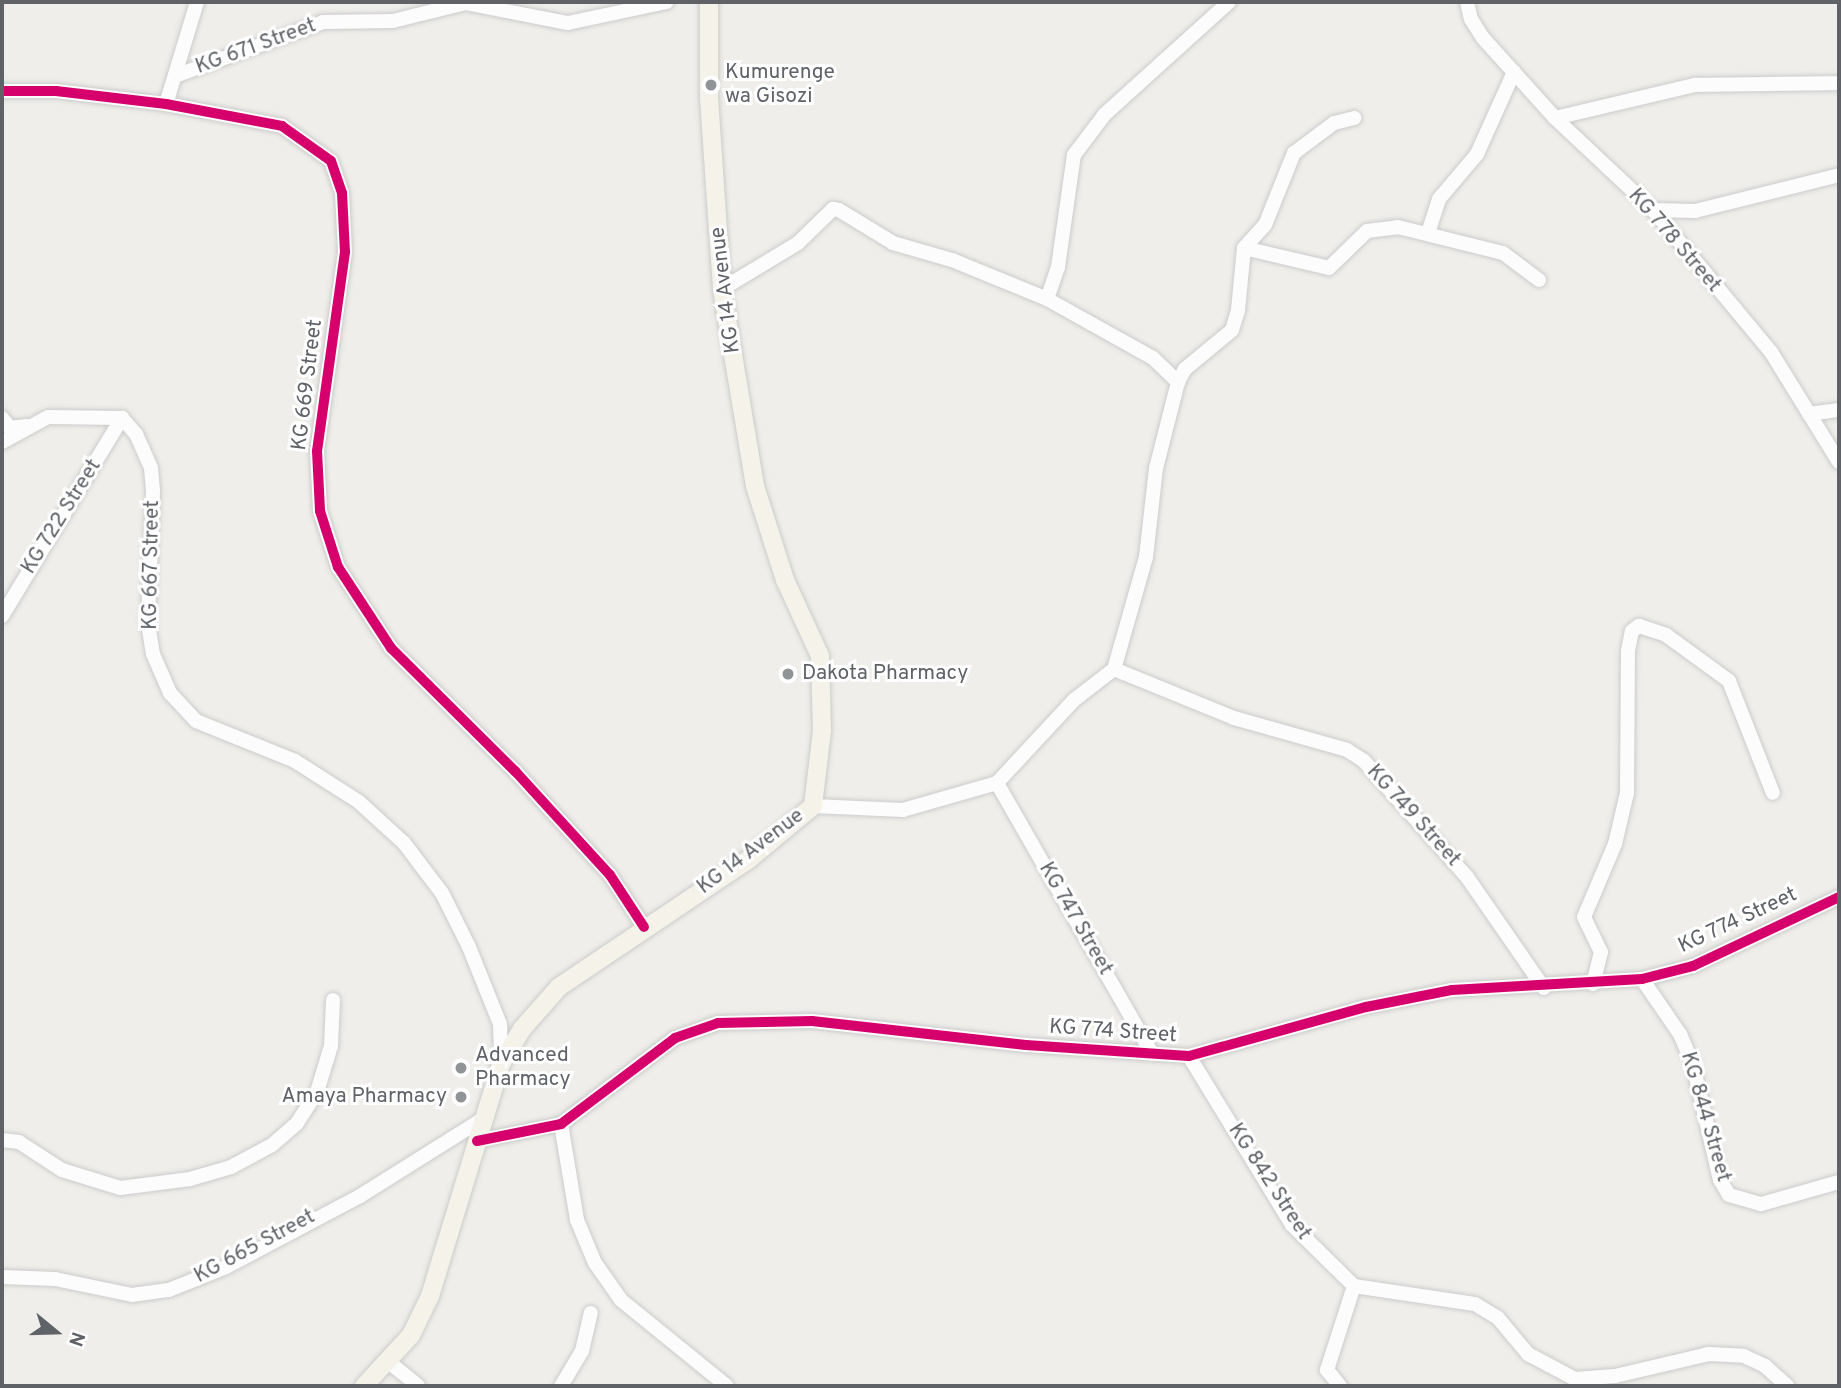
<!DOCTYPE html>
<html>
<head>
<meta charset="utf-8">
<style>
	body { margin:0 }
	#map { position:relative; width:1841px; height:1388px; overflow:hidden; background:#efeeea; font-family:Overpass,sans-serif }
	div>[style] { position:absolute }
	.roads { filter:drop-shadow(0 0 2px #cbcccc) drop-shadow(0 0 2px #cbcccc) }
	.minor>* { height:14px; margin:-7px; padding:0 7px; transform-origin:7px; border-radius:7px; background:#fdfcfc }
	.major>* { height:18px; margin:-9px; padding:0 9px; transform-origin:9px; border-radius:9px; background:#f4f2e9 }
	.cycleway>* { height:10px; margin:-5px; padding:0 5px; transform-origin:5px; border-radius:5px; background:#d6006c }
	.dots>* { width:19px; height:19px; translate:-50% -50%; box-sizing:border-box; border:4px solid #fff; border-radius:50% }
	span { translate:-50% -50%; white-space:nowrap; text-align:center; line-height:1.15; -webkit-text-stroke:6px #fff; paint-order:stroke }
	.street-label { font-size:21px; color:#5f6368 }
	.poi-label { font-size:21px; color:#5f6368 }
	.left { translate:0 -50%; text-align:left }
	.right { translate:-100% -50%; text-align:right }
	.frame { position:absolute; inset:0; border:4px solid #5f6368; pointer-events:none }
	.north { position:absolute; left:21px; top:1297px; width:70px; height:70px; -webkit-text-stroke:5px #fff; paint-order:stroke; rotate:109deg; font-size:19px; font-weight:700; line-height:28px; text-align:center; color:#5f6368 }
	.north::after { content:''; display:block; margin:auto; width:24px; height:32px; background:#5f6368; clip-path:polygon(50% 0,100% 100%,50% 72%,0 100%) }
</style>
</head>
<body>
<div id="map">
	<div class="roads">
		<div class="minor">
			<div style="left:1467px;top:2px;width:17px;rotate:77deg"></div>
			<div style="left:1471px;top:19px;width:22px;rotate:58deg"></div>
			<div style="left:1483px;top:38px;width:108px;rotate:48deg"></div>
			<div style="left:1555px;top:118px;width:134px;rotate:43.2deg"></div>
			<div style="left:1653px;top:210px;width:185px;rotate:50.3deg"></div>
			<div style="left:1771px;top:352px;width:129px;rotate:58.3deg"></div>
			<div style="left:175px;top:76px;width:158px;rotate:-20deg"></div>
			<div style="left:323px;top:22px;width:70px;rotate:-0.8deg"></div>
			<div style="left:393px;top:21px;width:74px;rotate:-14deg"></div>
			<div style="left:465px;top:3px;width:105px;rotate:11deg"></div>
			<div style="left:568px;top:23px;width:101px;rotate:-12deg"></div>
			<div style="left:2px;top:91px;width:54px"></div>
			<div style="left:56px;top:91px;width:111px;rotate:6.7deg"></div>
			<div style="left:166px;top:104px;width:118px;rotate:10.7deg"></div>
			<div style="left:282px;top:126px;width:60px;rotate:35.5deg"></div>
			<div style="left:331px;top:161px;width:34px;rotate:71deg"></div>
			<div style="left:342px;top:193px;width:59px;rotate:87.1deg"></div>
			<div style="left:345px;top:252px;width:201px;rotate:98deg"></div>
			<div style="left:317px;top:451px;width:60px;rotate:87.1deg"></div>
			<div style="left:320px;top:511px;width:59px;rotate:72.2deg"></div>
			<div style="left:338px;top:567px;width:97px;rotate:56.8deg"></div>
			<div style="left:391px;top:648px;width:175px;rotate:44.8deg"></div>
			<div style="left:515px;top:771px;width:141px;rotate:47.6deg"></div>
			<div style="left:610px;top:875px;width:62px;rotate:56.8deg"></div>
			<div style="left:166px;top:104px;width:107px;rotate:-73.1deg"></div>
			<div style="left:1555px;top:118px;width:144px;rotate:-13.3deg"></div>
			<div style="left:1695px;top:85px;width:144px;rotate:-0.8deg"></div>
			<div style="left:1653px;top:210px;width:42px;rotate:1.4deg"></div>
			<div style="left:1695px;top:211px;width:148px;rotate:-14deg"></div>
			<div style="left:1428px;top:233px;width:36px;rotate:-72deg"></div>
			<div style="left:1439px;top:199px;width:59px;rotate:-49.8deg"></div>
			<div style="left:1477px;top:154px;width:90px;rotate:-65.7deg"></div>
			<div style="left:1244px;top:248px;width:31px;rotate:-48deg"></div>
			<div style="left:1265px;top:225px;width:78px;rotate:-68.1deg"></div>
			<div style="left:1294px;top:153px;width:50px;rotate:-36.9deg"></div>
			<div style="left:1334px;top:123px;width:21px;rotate:-14deg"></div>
			<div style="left:722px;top:289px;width:89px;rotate:-31.2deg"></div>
			<div style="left:798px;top:243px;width:49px;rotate:-44.2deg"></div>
			<div style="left:833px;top:209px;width:6px;rotate:9deg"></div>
			<div style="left:839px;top:210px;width:63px;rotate:31.4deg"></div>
			<div style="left:893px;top:243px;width:61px;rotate:16.1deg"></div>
			<div style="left:952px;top:260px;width:103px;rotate:22.3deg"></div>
			<div style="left:1047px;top:299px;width:121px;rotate:29.1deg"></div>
			<div style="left:1153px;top:358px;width:35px;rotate:44deg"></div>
			<div style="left:1178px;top:382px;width:89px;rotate:104.3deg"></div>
			<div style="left:1156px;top:468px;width:90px;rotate:96.4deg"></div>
			<div style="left:1146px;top:557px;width:116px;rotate:105.9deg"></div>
			<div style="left:1114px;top:669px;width:51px;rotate:142.2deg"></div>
			<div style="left:1074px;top:700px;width:113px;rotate:132.9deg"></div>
			<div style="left:997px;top:783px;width:98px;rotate:164deg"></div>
			<div style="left:903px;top:810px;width:90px;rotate:-177.5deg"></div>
			<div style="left:1047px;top:299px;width:34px;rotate:-71deg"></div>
			<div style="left:1058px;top:267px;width:113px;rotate:-81.9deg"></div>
			<div style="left:1074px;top:155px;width:51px;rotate:-52.9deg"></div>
			<div style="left:1105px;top:114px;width:167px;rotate:-42.1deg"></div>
			<div style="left:1178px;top:382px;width:15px;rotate:-62deg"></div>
			<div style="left:1185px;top:369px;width:61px;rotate:-39.7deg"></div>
			<div style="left:1232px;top:330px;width:21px;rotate:-73deg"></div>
			<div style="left:1238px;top:310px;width:62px;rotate:-84.5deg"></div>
			<div style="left:1244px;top:248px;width:87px;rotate:13.2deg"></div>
			<div style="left:1329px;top:268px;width:53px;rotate:-44.2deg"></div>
			<div style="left:1367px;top:231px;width:31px;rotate:-7deg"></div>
			<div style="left:1398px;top:227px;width:108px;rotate:13.9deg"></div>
			<div style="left:1503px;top:253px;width:45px;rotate:36.9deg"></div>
			<div style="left:1809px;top:414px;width:30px;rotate:-8deg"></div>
			<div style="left:2px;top:418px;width:13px;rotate:51deg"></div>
			<div style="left:10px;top:428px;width:17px;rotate:-7deg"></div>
			<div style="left:2px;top:442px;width:52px;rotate:-28.5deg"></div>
			<div style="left:48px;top:417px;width:74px;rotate:0.8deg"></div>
			<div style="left:122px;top:418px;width:21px;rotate:49deg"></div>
			<div style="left:136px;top:434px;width:37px;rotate:66deg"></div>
			<div style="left:151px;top:468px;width:23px;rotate:85deg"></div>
			<div style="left:153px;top:491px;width:132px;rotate:92.2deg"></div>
			<div style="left:148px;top:623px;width:31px;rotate:81deg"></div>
			<div style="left:153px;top:654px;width:43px;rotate:66.4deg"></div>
			<div style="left:170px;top:693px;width:38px;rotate:47deg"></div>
			<div style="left:196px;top:721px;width:107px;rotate:22deg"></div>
			<div style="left:295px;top:761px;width:76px;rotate:32.6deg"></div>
			<div style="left:359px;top:802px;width:61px;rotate:42.3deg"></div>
			<div style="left:404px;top:843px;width:63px;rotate:52.8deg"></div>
			<div style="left:442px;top:893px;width:60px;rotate:63.4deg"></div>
			<div style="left:469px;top:947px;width:83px;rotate:68.1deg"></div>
			<div style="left:500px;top:1024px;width:38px;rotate:88deg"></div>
			<div style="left:2px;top:616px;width:232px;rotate:-58.8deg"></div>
			<div style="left:1114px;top:669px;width:130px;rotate:22.2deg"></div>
			<div style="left:1234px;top:718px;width:117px;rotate:15.8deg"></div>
			<div style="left:1347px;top:750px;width:20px;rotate:33deg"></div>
			<div style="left:1364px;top:761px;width:155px;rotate:48.4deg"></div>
			<div style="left:1467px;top:877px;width:135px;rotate:55.3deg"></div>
			<div style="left:997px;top:783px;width:312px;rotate:60.2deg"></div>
			<div style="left:1642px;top:979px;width:67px;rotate:55.4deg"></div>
			<div style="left:1680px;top:1034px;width:34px;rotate:67deg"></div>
			<div style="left:1693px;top:1065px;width:118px;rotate:76.8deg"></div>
			<div style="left:1720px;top:1180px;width:17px;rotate:59deg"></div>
			<div style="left:1729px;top:1195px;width:33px;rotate:16deg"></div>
			<div style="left:1761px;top:1204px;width:81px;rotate:-15.8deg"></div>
			<div style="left:1593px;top:984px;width:33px;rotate:-76deg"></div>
			<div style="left:1601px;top:952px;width:39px;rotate:-116deg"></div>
			<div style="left:1584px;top:917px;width:79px;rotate:-67deg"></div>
			<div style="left:1615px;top:844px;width:52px;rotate:-76.8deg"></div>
			<div style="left:1627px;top:793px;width:142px;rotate:-89.6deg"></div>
			<div style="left:1628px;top:651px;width:20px;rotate:-79deg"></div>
			<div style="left:1632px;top:631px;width:9px;rotate:-36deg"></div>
			<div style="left:1639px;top:626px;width:28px;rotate:18deg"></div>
			<div style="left:1666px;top:635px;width:78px;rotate:36.1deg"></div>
			<div style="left:1729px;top:681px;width:120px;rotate:68.6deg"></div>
			<div style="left:1189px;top:1056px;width:198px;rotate:58.6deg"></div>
			<div style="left:1292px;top:1225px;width:87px;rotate:44.5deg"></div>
			<div style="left:1354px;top:1286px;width:122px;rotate:8.5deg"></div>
			<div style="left:1475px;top:1304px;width:27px;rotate:31deg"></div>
			<div style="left:1498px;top:1318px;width:47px;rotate:50.2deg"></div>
			<div style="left:1528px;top:1354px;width:53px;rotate:28deg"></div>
			<div style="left:1575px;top:1379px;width:40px;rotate:-4.3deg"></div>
			<div style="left:1615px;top:1376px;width:97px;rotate:-13.2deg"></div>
			<div style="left:1709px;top:1354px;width:35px;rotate:3deg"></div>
			<div style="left:1744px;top:1356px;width:23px;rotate:25deg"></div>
			<div style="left:1765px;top:1366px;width:30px;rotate:42deg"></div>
			<div style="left:561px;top:1124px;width:97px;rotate:80.5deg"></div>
			<div style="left:577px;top:1220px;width:47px;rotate:67.3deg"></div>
			<div style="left:595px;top:1263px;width:45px;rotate:54.9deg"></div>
			<div style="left:621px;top:1300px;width:136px;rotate:39.1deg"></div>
			<div style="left:2px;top:1140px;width:17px;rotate:7deg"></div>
			<div style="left:19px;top:1142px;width:51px;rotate:33.1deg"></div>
			<div style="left:62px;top:1170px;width:61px;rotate:17.2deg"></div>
			<div style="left:120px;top:1188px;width:71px;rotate:-7.3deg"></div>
			<div style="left:190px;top:1179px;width:43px;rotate:-16.3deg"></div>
			<div style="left:231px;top:1167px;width:47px;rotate:-28.2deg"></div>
			<div style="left:272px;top:1145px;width:33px;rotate:-41deg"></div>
			<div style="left:297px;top:1123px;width:37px;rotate:-57deg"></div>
			<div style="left:317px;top:1092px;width:48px;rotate:-73.1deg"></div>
			<div style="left:331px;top:1046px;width:46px;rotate:-87.5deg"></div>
			<div style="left:477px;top:1141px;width:86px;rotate:-11.4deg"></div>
			<div style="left:561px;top:1124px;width:143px;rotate:-37deg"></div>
			<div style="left:675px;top:1038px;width:46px;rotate:-19.2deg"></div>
			<div style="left:718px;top:1023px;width:94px;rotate:-1.2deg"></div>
			<div style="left:812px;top:1021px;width:215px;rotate:6.4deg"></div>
			<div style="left:1026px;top:1045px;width:163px;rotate:3.9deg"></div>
			<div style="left:1189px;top:1056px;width:184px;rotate:-15.5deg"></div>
			<div style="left:1366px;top:1007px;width:88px;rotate:-11.2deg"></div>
			<div style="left:1452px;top:990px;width:190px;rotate:-3.3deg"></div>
			<div style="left:1642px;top:979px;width:53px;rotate:-14.3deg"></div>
			<div style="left:1693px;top:966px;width:161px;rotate:-25.3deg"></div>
			<div style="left:2px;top:1277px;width:53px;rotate:2.2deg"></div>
			<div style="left:55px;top:1279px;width:79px;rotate:11.7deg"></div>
			<div style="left:132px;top:1295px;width:37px;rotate:-8deg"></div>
			<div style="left:169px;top:1290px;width:61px;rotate:-22deg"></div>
			<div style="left:226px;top:1267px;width:152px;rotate:-27.9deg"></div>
			<div style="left:360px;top:1196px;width:149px;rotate:-32.1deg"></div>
			<div style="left:390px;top:1363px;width:36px;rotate:39deg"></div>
			<div style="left:561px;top:1386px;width:41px;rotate:-59deg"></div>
			<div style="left:582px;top:1351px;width:39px;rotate:-77deg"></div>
			<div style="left:1340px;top:1386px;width:21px;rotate:-129deg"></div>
			<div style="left:1327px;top:1370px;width:88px;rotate:-72.2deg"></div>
		</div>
		<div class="major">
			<div style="left:364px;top:1386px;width:69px;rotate:-47.3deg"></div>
			<div style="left:411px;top:1335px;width:43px;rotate:-64deg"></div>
			<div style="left:430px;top:1296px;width:243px;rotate:-73deg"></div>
			<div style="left:501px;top:1064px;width:41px;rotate:-59deg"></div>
			<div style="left:522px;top:1029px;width:56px;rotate:-48.6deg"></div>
			<div style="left:559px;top:987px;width:228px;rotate:-33.9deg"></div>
			<div style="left:748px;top:860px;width:85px;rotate:-39.7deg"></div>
			<div style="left:813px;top:806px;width:76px;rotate:-83.2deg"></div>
			<div style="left:822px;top:731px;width:75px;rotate:-91.5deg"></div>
			<div style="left:820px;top:656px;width:84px;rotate:-114.7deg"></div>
			<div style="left:785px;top:580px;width:99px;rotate:-107.7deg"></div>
			<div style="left:755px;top:486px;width:200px;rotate:-99.5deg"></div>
			<div style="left:722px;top:289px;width:193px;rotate:-93.9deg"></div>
			<div style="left:709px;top:96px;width:94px;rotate:-90deg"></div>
		</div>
	</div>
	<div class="cycleway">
		<div style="left:2px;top:91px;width:54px"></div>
		<div style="left:56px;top:91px;width:111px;rotate:6.7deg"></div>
		<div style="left:166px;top:104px;width:118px;rotate:10.7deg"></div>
		<div style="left:282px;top:126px;width:60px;rotate:35.5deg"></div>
		<div style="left:331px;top:161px;width:34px;rotate:71deg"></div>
		<div style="left:342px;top:193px;width:59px;rotate:87.1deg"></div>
		<div style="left:345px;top:252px;width:201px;rotate:98deg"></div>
		<div style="left:317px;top:451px;width:60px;rotate:87.1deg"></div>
		<div style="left:320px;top:511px;width:59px;rotate:72.2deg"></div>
		<div style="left:338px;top:567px;width:97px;rotate:56.8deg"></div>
		<div style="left:391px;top:648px;width:175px;rotate:44.8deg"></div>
		<div style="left:515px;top:771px;width:141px;rotate:47.6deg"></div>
		<div style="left:610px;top:875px;width:62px;rotate:56.8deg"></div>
		<div style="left:477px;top:1141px;width:86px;rotate:-11.4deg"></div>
		<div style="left:561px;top:1124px;width:143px;rotate:-37deg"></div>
		<div style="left:675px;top:1038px;width:46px;rotate:-19.2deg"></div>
		<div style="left:718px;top:1023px;width:94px;rotate:-1.2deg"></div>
		<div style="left:812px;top:1021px;width:215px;rotate:6.4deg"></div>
		<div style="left:1026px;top:1045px;width:163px;rotate:3.9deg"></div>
		<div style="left:1189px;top:1056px;width:184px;rotate:-15.5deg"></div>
		<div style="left:1366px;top:1007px;width:88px;rotate:-11.2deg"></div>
		<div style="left:1452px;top:990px;width:190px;rotate:-3.3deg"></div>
		<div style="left:1642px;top:979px;width:53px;rotate:-14.3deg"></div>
		<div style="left:1693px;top:966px;width:161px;rotate:-25.3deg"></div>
	</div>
	<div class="dots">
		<div style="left:711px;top:85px;background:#919496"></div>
		<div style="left:788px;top:674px;background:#919496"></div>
		<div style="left:461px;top:1068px;background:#919496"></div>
		<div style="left:461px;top:1097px;background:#919496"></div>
	</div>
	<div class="street-label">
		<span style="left:256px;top:47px;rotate:-20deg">KG 671 Street</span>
		<span style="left:1674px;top:241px;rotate:49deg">KG 778 Street</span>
		<span style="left:726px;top:290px;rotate:-97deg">KG 14 Avenue</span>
		<span style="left:308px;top:385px;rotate:-83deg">KG 669 Street</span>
		<span style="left:62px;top:517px;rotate:-58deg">KG 722 Street</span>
		<span style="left:152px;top:565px;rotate:-89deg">KG 667 Street</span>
		<span style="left:1413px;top:816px;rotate:48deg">KG 749 Street</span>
		<span style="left:751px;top:852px;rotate:-37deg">KG 14 Avenue</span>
		<span style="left:1075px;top:919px;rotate:60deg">KG 747 Street</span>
		<span style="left:1738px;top:921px;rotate:-25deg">KG 774 Street</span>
		<span style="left:1113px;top:1032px;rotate:4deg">KG 774 Street</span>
		<span style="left:1705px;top:1117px;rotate:74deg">KG 844 Street</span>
		<span style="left:1269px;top:1182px;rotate:57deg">KG 842 Street</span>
		<span style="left:255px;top:1247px;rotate:-28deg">KG 665 Street</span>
	</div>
	<div class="poi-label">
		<span class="left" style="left:725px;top:85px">Kumurenge<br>wa Gisozi</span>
		<span class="left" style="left:802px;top:674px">Dakota Pharmacy</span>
		<span class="left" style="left:475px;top:1068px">Advanced<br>Pharmacy</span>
		<span class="right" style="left:447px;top:1097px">Amaya Pharmacy</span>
	</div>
	<div class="frame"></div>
	<div class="north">N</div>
</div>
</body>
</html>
